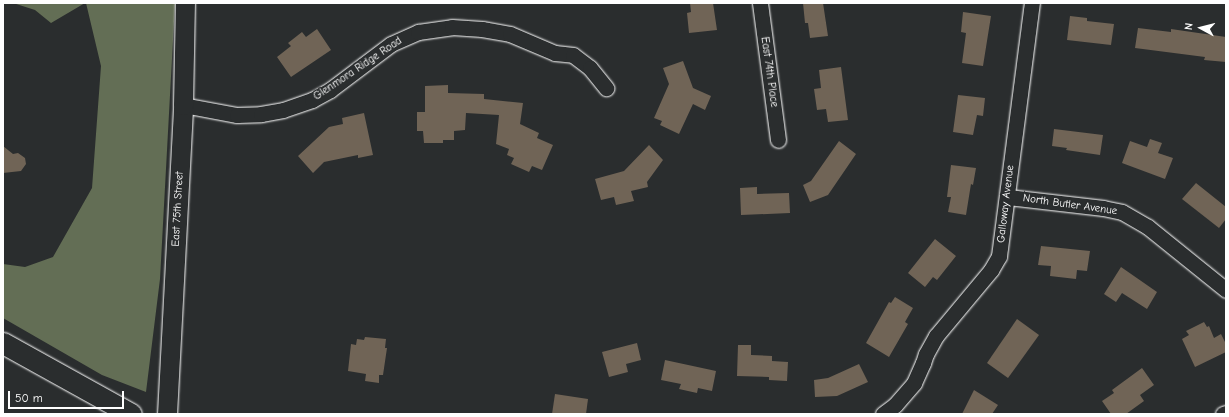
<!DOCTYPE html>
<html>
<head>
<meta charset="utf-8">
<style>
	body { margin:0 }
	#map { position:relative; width:1229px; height:417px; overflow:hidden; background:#2a2d2e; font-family:"Comic Neue",sans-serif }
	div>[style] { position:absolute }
	.green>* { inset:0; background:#636e55 }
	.building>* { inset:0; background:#706456 }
	.roads { filter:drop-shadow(0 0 1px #fff) drop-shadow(0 0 1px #fff) }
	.minor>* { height:15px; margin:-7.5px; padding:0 7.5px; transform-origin:7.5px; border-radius:7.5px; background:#2a2d2e }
	.tertiary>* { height:19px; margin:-9.5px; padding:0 9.5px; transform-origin:9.5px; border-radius:9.5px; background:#2a2d2e }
	.secondary>* { height:21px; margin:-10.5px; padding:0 10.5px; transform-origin:10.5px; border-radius:10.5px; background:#2a2d2e }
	span { translate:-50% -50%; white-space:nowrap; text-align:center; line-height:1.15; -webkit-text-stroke:3px #2a2d2e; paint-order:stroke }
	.street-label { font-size:11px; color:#fff }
	.frame { position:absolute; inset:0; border:4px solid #fff; pointer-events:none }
	.north { position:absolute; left:1181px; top:8px; width:40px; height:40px; -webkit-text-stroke:3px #2a2d2e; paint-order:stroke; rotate:277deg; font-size:11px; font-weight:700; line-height:16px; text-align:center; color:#fff }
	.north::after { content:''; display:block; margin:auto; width:14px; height:18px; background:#fff; clip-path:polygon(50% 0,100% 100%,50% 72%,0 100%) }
	.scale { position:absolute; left:8px; top:391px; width:116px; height:18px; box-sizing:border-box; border:2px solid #fff; border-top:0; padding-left:5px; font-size:12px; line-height:14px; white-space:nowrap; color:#fff; -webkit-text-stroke:3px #2a2d2e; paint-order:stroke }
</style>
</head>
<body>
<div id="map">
	<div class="green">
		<div style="clip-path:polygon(13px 3px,85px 3px,51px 23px,35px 10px)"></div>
		<div style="clip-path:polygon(86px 3px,175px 3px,160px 279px,146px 392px,102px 375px,3px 318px,3px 264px,25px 267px,53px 257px,92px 188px,101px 66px)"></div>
	</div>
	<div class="building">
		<div style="clip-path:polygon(690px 3px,713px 3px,717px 30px,689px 33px,687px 13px,691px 12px)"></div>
		<div style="clip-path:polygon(803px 3px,823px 3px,828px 36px,810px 38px,808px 23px,805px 23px)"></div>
		<div style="clip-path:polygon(963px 12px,991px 16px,983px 66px,962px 63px,966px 33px,961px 32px)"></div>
		<div style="clip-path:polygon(1070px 16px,1087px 18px,1087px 21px,1114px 24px,1111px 45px,1067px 40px)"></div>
		<div style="clip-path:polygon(1138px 28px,1171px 32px,1171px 29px,1226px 37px,1226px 62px,1204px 60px,1205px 57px,1135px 48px)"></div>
		<div style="clip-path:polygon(317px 29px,331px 50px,291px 77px,277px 57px,291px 46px,288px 43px,302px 32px,306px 37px)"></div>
		<div style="clip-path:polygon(683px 61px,693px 88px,711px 96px,705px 110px,693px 104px,679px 134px,660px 125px,662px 121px,654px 118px,669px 84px,663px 68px)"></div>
		<div style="clip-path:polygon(841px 67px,848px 120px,828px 122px,826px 109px,817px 110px,814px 89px,821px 88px,819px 70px)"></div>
		<div style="clip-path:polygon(448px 85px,448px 93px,484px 94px,484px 99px,523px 103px,520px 124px,539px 133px,537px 138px,553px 145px,542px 170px,532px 166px,529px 172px,511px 164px,514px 158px,507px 155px,509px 149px,496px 144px,499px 115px,466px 113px,465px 130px,454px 131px,454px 140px,443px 140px,443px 143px,424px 143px,423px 131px,417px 131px,417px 112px,425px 112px,425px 86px)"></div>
		<div style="clip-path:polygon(958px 95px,985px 98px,983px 116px,977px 115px,973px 135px,953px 132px)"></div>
		<div style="clip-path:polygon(364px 113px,373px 155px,358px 158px,358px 155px,324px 162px,313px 173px,298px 156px,329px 127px,343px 124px,342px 118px)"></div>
		<div style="clip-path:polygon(1054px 129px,1103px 135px,1100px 155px,1066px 150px,1067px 148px,1052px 146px)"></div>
		<div style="clip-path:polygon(1150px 139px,1162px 143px,1158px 153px,1173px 158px,1165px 179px,1122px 163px,1130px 141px,1147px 147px)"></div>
		<div style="clip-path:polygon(839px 141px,856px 154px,828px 195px,810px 202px,803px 185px,811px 181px)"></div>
		<div style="clip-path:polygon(649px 145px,663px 160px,647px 182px,648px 187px,631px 191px,634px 201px,616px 205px,614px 197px,601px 200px,595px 179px,624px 171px)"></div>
		<div style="clip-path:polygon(3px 146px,13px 154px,18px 153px,25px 158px,26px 164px,21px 171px,3px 173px)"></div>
		<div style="clip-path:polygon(951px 165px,976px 168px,973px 185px,971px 184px,966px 215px,948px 212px,951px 197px,947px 197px)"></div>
		<div style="clip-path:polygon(1196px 183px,1226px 207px,1226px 219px,1219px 228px,1182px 199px)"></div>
		<div style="clip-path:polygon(757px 187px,757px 194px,789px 193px,790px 213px,741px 215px,740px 188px)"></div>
		<div style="clip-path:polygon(935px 239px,956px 256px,937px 280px,933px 277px,925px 287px,908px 273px)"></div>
		<div style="clip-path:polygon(1041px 246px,1090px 251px,1087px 271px,1077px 270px,1076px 279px,1050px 276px,1051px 266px,1038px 265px)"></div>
		<div style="clip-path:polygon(1121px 267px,1157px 292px,1147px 309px,1122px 293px,1116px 302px,1104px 294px)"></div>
		<div style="clip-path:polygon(895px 297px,913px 308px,905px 322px,908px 324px,889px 357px,866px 343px,889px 302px,891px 303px)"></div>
		<div style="clip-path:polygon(1017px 319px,1039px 335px,1008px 378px,987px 363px)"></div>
		<div style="clip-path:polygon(1204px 322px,1207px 327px,1209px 326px,1214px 338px,1221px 334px,1226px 344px,1226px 352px,1195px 367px,1182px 339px,1189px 335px,1186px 331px)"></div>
		<div style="clip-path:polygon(365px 337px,386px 339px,385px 348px,387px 348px,383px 375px,379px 375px,379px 383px,365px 381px,366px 374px,348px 371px,351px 344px,356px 345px,357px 339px,364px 340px)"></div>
		<div style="clip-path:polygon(637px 343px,641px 360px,626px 364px,628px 372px,609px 377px,602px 352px)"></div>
		<div style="clip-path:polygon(738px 345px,751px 345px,751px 355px,772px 356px,772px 361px,788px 362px,787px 381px,769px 380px,769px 377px,737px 376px)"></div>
		<div style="clip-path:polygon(665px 360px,716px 371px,712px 391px,698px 388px,697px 393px,679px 389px,681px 384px,661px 380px)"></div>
		<div style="clip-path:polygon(859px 364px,868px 382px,837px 396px,815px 397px,814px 380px,828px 378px)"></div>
		<div style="clip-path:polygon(1142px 368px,1154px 385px,1140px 395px,1144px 401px,1126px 414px,1111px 414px,1102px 401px,1114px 393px,1112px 390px)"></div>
		<div style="clip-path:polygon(974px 390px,998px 405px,992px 414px,962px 414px)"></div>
		<div style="clip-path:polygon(555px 394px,588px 399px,586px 414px,552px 414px)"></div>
	</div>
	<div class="roads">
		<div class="minor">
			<div style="left:760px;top:3px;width:138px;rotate:82.5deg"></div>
			<div style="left:183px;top:105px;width:55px;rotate:10.5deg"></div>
			<div style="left:237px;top:115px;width:24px;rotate:-2deg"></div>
			<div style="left:261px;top:114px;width:22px;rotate:-10deg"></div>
			<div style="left:283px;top:110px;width:31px;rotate:-19deg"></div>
			<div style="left:312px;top:100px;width:21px;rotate:-29deg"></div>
			<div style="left:330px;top:90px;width:76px;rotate:-37deg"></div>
			<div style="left:391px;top:44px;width:30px;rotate:-24deg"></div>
			<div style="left:418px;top:32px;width:34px;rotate:-8deg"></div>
			<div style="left:452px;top:27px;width:30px;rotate:4deg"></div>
			<div style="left:482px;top:29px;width:28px;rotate:10deg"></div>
			<div style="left:510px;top:34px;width:49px;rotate:22.9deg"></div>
			<div style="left:555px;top:53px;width:18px;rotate:6deg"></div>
			<div style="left:573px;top:55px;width:21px;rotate:37deg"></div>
			<div style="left:590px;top:68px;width:26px;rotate:51deg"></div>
			<div style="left:1008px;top:197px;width:96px;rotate:6.6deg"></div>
			<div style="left:1103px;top:208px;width:19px;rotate:12deg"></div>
			<div style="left:1122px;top:212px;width:30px;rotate:30deg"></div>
			<div style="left:1148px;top:227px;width:100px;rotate:38.9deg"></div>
			<div style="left:883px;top:414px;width:15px;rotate:-37deg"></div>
			<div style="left:895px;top:405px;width:29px;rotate:-49deg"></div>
			<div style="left:914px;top:383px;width:22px;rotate:-66deg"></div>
			<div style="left:923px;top:363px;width:9px;rotate:-72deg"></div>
			<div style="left:926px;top:354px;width:21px;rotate:-61deg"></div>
			<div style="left:936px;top:336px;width:86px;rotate:-50.2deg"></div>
			<div style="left:991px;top:270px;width:16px;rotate:-60deg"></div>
			<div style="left:999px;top:256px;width:255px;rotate:-82.6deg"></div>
			<div style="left:1223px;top:414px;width:3px;rotate:-18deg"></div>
		</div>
		<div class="tertiary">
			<div style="left:167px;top:414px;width:309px;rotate:-87deg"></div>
			<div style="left:183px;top:105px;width:102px;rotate:-88.9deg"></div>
		</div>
		<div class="secondary">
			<div style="left:3px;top:343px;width:146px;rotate:29deg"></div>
		</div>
	</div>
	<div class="street-label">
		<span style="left:358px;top:69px;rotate:-34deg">Glenmora Ridge Road</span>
		<span style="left:769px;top:72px;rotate:82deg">East 74th Place</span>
		<span style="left:1006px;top:204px;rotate:-83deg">Galloway Avenue</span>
		<span style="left:1070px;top:205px;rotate:8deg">North Butler Avenue</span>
		<span style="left:178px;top:209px;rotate:-87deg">East 75th Street</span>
	</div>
	<div class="frame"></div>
	<div class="north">N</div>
	<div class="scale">50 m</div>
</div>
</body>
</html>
